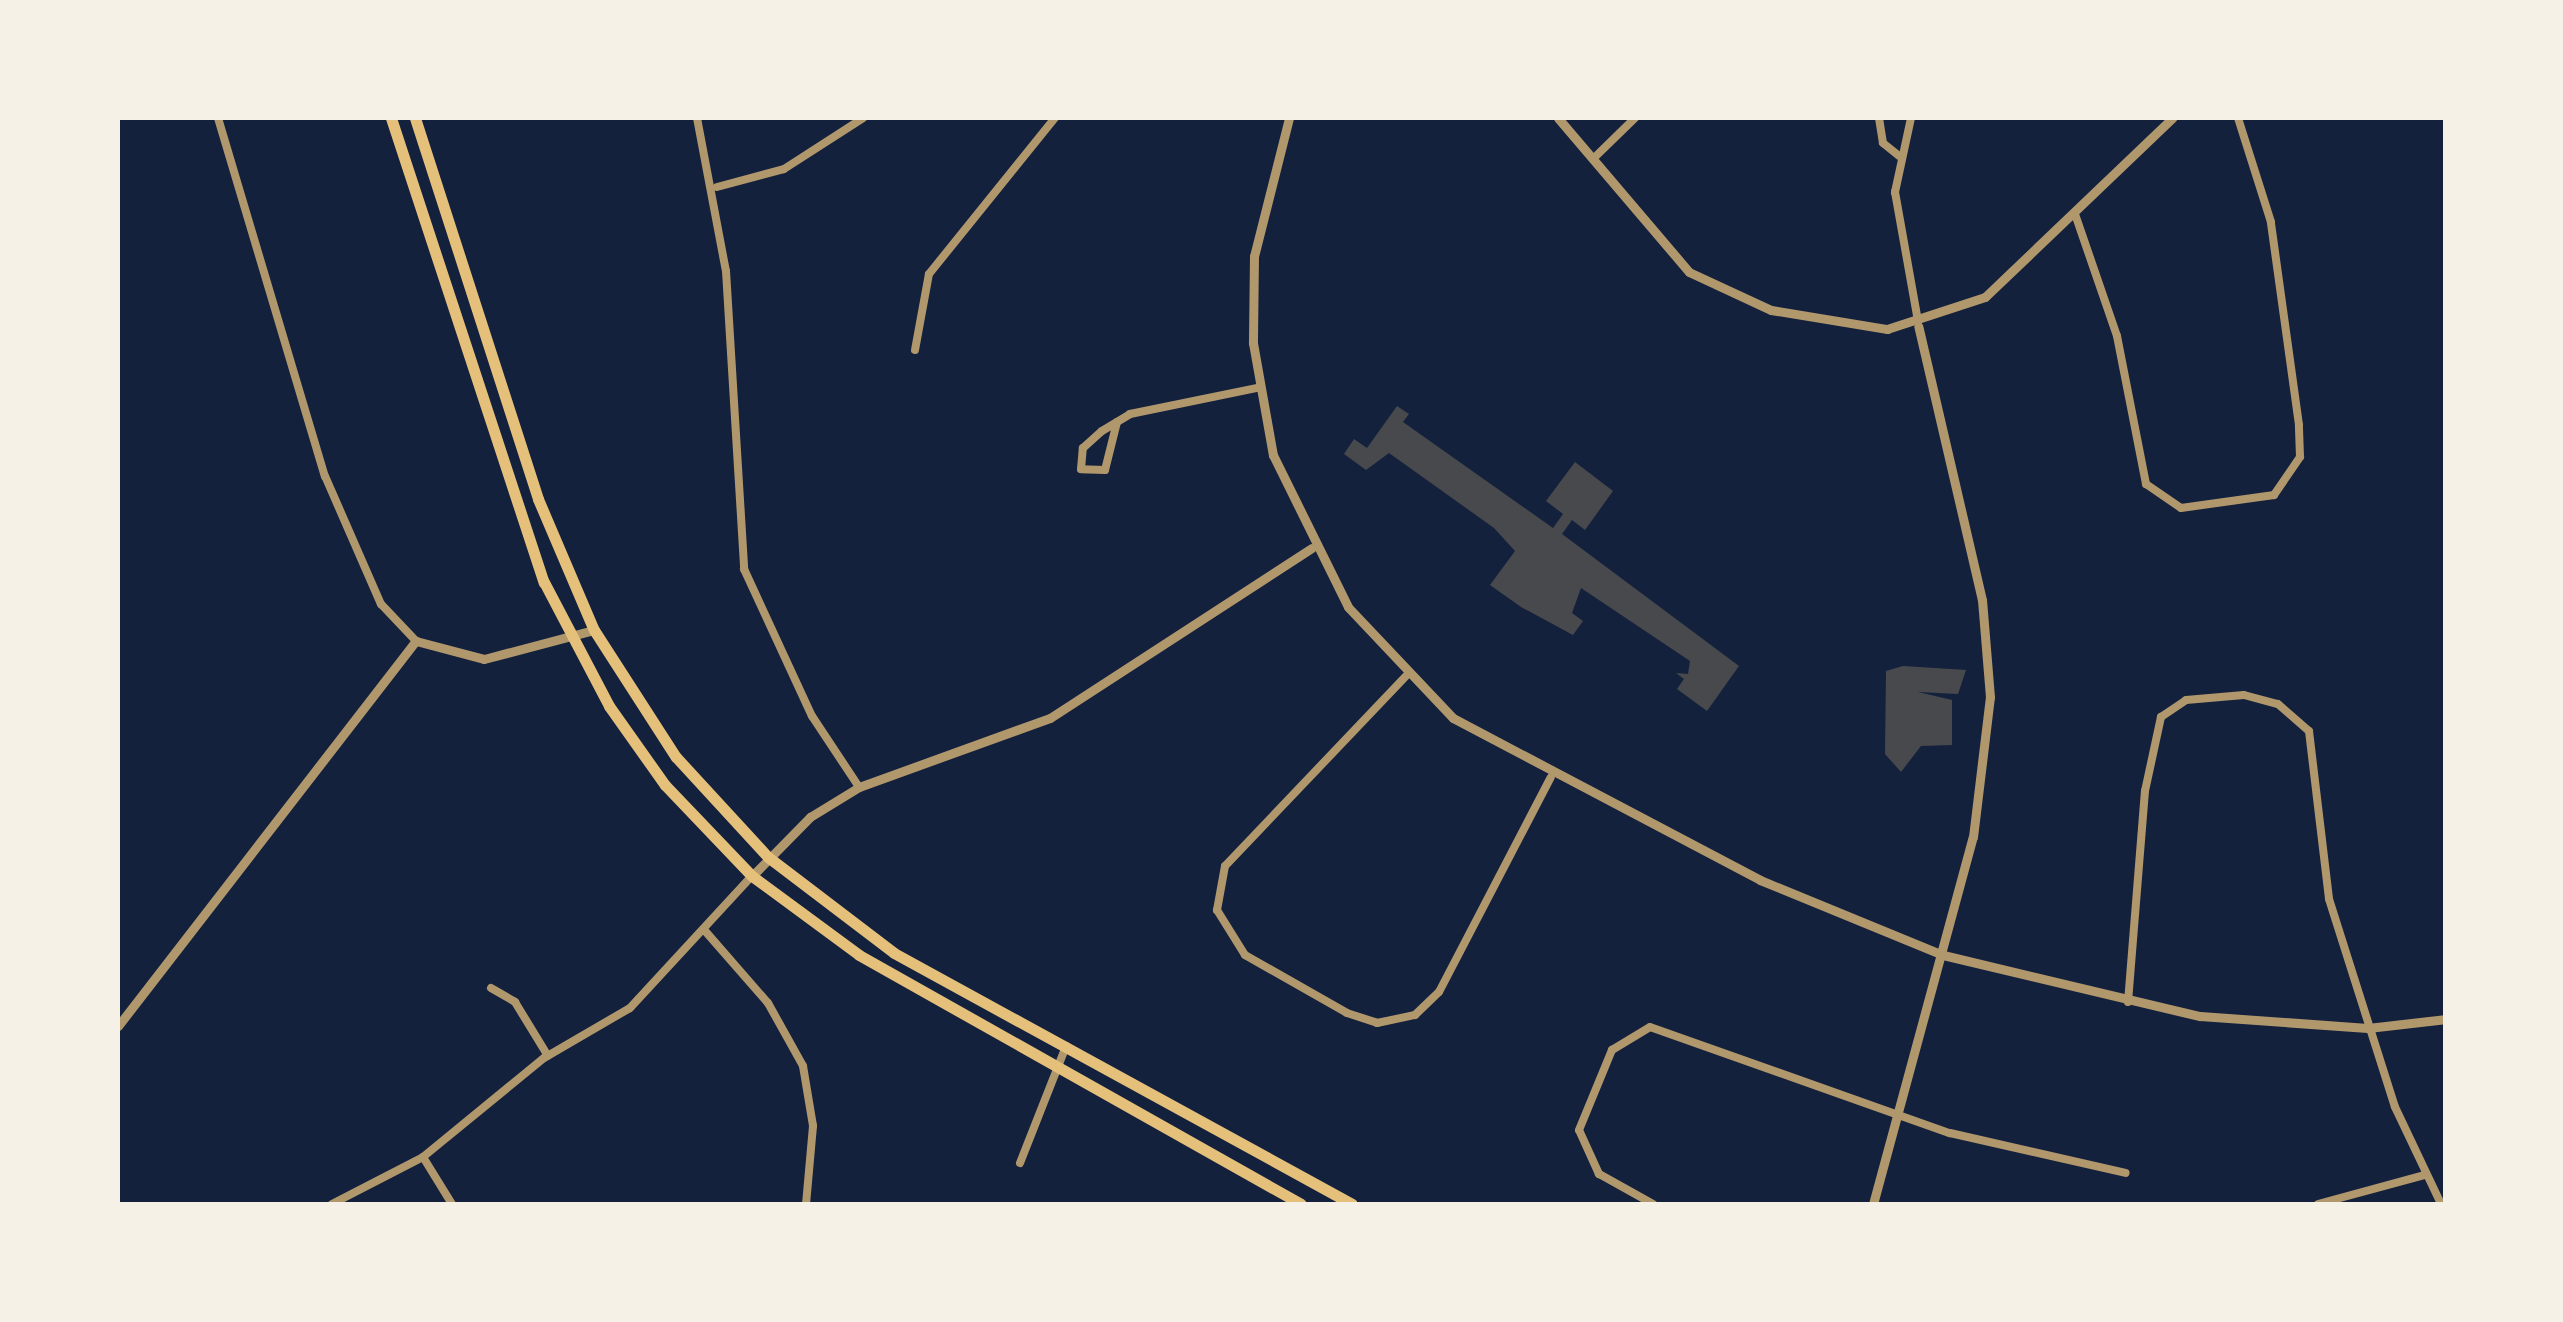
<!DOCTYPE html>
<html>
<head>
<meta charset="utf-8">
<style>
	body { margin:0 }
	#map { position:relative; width:2563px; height:1322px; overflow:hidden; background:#14213d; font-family:"Golos Text",sans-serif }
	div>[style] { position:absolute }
	.building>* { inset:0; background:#48494c }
	.minor>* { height:8px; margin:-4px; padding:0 4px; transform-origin:4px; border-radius:4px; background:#b1986c }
	.tertiary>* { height:9px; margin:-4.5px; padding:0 4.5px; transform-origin:4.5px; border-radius:4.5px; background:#b1986c }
	.primary>* { height:11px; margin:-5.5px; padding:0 5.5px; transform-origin:5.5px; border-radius:5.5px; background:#e5c07b }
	span { translate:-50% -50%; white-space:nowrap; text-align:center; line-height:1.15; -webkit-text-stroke:8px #f6f1e7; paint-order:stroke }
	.frame { position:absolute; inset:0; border:120px solid #f6f1e7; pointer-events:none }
</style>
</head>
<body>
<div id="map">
	<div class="building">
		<div style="clip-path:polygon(1397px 406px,1409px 414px,1403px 422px,1553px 528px,1563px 514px,1546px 501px,1575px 462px,1613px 491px,1585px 530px,1572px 520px,1562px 534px,1739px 666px,1707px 711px,1677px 689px,1684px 679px,1676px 673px,1688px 674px,1690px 661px,1581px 588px,1572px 613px,1583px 621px,1573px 635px,1521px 607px,1490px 585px,1515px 551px,1494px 528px,1389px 453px,1366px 470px,1344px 454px,1354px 439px,1367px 448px)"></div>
		<div style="clip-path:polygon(1903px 666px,1966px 670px,1958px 694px,1918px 692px,1952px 700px,1952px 745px,1921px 746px,1901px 772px,1885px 754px,1886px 671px)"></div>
	</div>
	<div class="minor">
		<div style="left:218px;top:118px;width:374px;rotate:73.4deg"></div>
		<div style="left:325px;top:476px;width:140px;rotate:66.4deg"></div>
		<div style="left:381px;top:604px;width:51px;rotate:46.6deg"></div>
		<div style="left:697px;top:118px;width:156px;rotate:79.3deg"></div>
		<div style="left:726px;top:271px;width:299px;rotate:86.5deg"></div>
		<div style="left:744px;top:569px;width:162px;rotate:65.2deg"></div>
		<div style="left:812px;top:716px;width:85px;rotate:56.5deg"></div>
		<div style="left:1879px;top:118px;width:25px;rotate:81deg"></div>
		<div style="left:1883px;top:143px;width:21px;rotate:39deg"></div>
		<div style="left:1911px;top:118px;width:76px;rotate:102.2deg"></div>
		<div style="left:1895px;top:192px;width:131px;rotate:79.9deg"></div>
		<div style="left:1595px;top:157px;width:56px;rotate:-44.3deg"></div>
		<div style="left:717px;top:187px;width:69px;rotate:-15deg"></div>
		<div style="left:784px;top:169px;width:94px;rotate:-32.8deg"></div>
		<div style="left:2075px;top:214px;width:129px;rotate:71deg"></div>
		<div style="left:2117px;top:336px;width:151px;rotate:78.9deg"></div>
		<div style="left:2146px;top:484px;width:42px;rotate:34.4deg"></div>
		<div style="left:2181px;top:508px;width:94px;rotate:-8deg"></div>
		<div style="left:2274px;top:495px;width:46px;rotate:-55.6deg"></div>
		<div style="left:2300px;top:457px;width:32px;rotate:-92deg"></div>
		<div style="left:2299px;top:425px;width:205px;rotate:-97.9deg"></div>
		<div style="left:2271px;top:222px;width:109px;rotate:-107.6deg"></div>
		<div style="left:915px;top:350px;width:77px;rotate:-79.6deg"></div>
		<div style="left:929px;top:274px;width:201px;rotate:-51.1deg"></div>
		<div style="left:1117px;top:422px;width:49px;rotate:104deg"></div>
		<div style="left:1105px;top:470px;width:24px;rotate:-178deg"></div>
		<div style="left:1081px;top:469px;width:21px;rotate:-85deg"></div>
		<div style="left:1083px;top:448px;width:25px;rotate:-42deg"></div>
		<div style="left:1102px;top:431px;width:33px;rotate:-31deg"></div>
		<div style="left:1130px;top:414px;width:130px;rotate:-11.6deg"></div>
		<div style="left:1406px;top:676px;width:262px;rotate:133.6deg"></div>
		<div style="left:1225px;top:866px;width:45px;rotate:100.3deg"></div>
		<div style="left:1217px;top:910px;width:53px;rotate:58.1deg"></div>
		<div style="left:1245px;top:955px;width:117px;rotate:29.6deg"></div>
		<div style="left:1347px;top:1013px;width:32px;rotate:18deg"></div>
		<div style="left:1377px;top:1023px;width:39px;rotate:-12deg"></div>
		<div style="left:1415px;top:1015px;width:33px;rotate:-44deg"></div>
		<div style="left:1439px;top:992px;width:242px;rotate:-62.5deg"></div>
		<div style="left:706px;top:932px;width:94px;rotate:48.9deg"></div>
		<div style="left:768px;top:1003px;width:72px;rotate:60.9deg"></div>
		<div style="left:803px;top:1066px;width:61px;rotate:80.5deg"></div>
		<div style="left:813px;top:1126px;width:78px;rotate:95.1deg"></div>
		<div style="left:491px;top:988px;width:28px;rotate:30deg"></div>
		<div style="left:515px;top:1002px;width:63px;rotate:58.6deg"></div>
		<div style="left:2128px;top:1002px;width:212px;rotate:-85.4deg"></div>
		<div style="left:2145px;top:791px;width:76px;rotate:-77.8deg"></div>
		<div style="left:2161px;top:717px;width:30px;rotate:-34deg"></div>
		<div style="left:2186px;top:700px;width:58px;rotate:-4.9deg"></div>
		<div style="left:2244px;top:695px;width:35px;rotate:15deg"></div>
		<div style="left:2278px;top:704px;width:41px;rotate:41.1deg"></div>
		<div style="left:2309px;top:731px;width:169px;rotate:83.2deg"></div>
		<div style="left:2329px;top:899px;width:218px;rotate:72.4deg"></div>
		<div style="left:2395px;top:1107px;width:107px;rotate:64.6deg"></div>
		<div style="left:423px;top:1157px;width:55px;rotate:58.3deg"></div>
		<div style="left:1020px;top:1163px;width:126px;rotate:-68.5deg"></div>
		<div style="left:332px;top:1204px;width:102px;rotate:-27.3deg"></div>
		<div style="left:423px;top:1157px;width:156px;rotate:-39.3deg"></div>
		<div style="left:544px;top:1058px;width:99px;rotate:-30.2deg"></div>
		<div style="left:630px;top:1008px;width:180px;rotate:-47.3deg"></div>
		<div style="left:1653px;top:1204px;width:62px;rotate:-150.9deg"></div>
		<div style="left:1599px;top:1174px;width:48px;rotate:-114.4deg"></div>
		<div style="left:1579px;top:1130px;width:87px;rotate:-67.6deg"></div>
		<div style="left:1612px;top:1050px;width:44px;rotate:-31.2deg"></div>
		<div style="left:1650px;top:1027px;width:318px;rotate:19.5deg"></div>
		<div style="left:1950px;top:1133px;width:180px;rotate:12.8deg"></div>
		<div style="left:2318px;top:1204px;width:111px;rotate:-15.2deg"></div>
	</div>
	<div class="tertiary">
		<div style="left:1289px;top:118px;width:142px;rotate:104.2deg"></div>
		<div style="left:1254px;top:256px;width:87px;rotate:90.7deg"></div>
		<div style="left:1253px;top:343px;width:114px;rotate:79.9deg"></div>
		<div style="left:1273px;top:455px;width:169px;rotate:63.7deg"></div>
		<div style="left:1348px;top:607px;width:153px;rotate:46.6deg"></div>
		<div style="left:1453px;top:718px;width:347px;rotate:27.8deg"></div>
		<div style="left:1760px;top:880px;width:198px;rotate:22.3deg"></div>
		<div style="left:1943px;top:955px;width:264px;rotate:13.4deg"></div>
		<div style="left:2200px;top:1016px;width:168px;rotate:4.1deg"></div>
		<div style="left:2368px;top:1028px;width:79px;rotate:-6.6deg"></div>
		<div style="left:1558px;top:118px;width:202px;rotate:49.6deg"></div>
		<div style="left:1689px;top:272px;width:90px;rotate:24.9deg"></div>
		<div style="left:1771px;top:310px;width:118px;rotate:9.3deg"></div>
		<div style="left:1887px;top:329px;width:103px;rotate:-18.1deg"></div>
		<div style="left:1985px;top:297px;width:259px;rotate:-43.7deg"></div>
		<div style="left:752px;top:876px;width:83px;rotate:-45.5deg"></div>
		<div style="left:810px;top:817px;width:57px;rotate:-31.5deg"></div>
		<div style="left:859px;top:787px;width:203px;rotate:-19.9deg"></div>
		<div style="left:1050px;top:718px;width:312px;rotate:-33deg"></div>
		<div style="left:118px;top:1026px;width:487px;rotate:-52.3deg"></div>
		<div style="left:416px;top:641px;width:70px;rotate:14.8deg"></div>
		<div style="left:484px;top:659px;width:114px;rotate:-14.8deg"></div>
		<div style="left:1873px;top:1204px;width:380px;rotate:-74.8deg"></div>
		<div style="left:1973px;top:837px;width:141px;rotate:-83.1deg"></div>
		<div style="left:1990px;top:697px;width:97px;rotate:-94.7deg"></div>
		<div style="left:1982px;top:600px;width:281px;rotate:-103.1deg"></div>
	</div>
	<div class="primary">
		<div style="left:391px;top:118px;width:489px;rotate:71.8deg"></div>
		<div style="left:544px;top:582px;width:140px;rotate:62.3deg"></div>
		<div style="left:609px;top:706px;width:97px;rotate:54.7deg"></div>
		<div style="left:665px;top:785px;width:126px;rotate:46.3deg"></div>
		<div style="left:752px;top:876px;width:133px;rotate:36.4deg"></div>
		<div style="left:859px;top:955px;width:507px;rotate:29.39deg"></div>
		<div style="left:415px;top:118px;width:400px;rotate:72.1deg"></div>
		<div style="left:538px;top:499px;width:142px;rotate:66.9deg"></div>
		<div style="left:594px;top:630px;width:151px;rotate:57.2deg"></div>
		<div style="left:676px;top:757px;width:136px;rotate:47.4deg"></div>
		<div style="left:768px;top:857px;width:158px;rotate:37.3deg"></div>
		<div style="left:894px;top:953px;width:522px;rotate:28.72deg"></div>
	</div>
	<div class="frame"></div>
</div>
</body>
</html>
